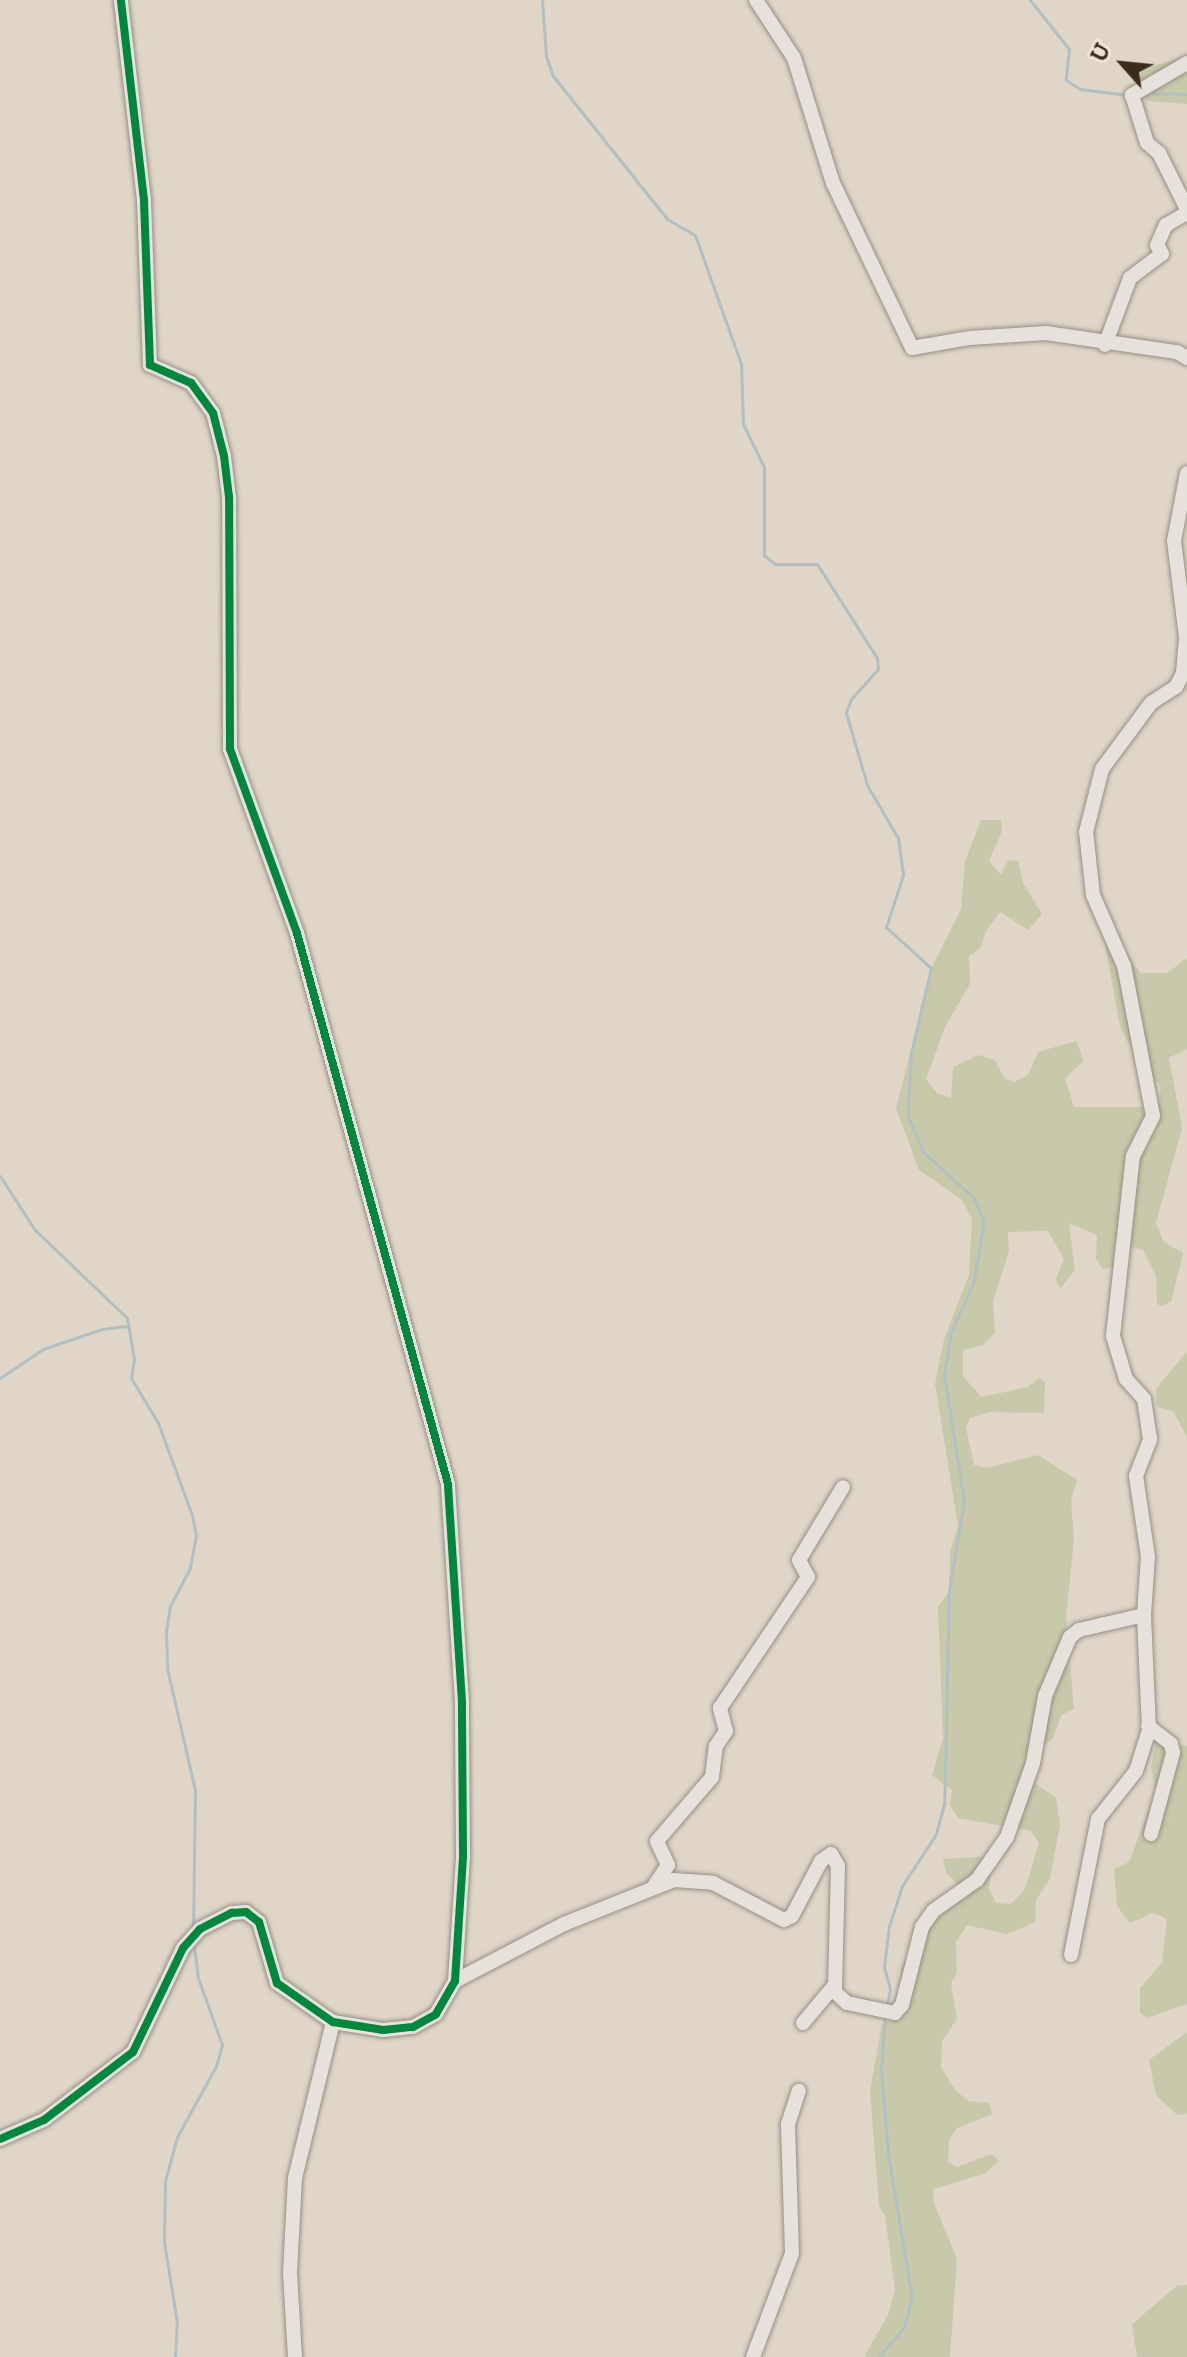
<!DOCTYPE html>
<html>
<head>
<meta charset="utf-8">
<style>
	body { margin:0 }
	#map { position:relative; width:1187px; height:2357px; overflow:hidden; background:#dfd6c8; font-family:"IM FELL DW Pica",serif }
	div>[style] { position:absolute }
	.green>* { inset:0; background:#c8c9aa }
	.stream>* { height:3px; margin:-1.5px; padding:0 1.5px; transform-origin:1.5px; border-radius:1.5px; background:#b2c0c1 }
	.roads { filter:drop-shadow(0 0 2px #968f85) drop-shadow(0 0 2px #968f85) }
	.minor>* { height:14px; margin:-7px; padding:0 7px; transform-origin:7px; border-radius:7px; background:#e6e2db }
	.cycleway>* { height:8px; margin:-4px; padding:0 4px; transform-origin:4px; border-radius:4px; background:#00873e }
	span { translate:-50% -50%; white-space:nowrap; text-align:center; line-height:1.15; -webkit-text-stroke:7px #f0e6d5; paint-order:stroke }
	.north { position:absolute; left:1083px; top:24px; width:80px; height:80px; -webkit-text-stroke:6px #f0e6d5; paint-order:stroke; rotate:297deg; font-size:22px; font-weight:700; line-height:32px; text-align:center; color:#3a2b1b }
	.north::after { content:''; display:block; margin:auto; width:28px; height:36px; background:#3a2b1b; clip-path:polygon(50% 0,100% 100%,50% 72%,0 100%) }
</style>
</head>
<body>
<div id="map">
	<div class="green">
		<div style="clip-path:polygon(1179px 58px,1187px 60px,1187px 104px,1147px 101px,1136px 82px,1143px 69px)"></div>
		<div style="clip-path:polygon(981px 820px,1001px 820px,1002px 831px,989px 861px,1001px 875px,1008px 860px,1018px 861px,1023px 883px,1042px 914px,1028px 930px,1000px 912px,986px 931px,981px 947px,969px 957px,970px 984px,946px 1025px,926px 1079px,937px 1093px,951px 1098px,953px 1067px,978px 1055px,995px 1060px,1005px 1079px,1014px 1082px,1028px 1075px,1038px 1052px,1076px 1041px,1084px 1061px,1065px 1078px,1074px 1107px,1158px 1107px,1161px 1085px,1143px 1070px,1120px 1027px,1105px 945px,1120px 945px,1140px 973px,1167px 973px,1187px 958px,1187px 1049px,1169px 1058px,1182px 1128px,1156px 1223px,1164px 1242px,1183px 1253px,1171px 1302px,1161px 1306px,1157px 1304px,1156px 1276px,1143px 1250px,1114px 1243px,1114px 1267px,1102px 1269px,1096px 1258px,1097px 1235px,1069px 1223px,1075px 1270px,1060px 1289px,1056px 1279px,1064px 1259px,1048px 1231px,1008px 1232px,1009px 1251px,993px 1301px,995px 1333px,983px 1345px,963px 1350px,963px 1376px,981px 1397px,1028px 1387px,1039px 1378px,1045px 1382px,1044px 1413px,991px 1412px,970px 1418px,966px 1428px,974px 1465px,987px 1468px,1038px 1455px,1077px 1480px,1071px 1500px,1074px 1539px,1066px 1617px,1074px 1709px,1061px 1715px,1053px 1739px,1040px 1747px,1035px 1783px,1056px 1798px,1060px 1825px,1050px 1879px,1036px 1900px,1035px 1922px,1007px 1934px,967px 1925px,956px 1942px,957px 1973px,951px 1983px,957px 2019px,942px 2041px,941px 2067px,956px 2091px,969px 2101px,989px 2103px,992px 2114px,957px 2128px,949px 2140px,948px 2162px,957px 2167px,992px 2154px,999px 2161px,986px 2173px,934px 2189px,933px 2201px,957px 2259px,950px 2357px,864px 2357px,888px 2315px,895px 2289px,885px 2216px,879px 2206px,870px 2091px,882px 2024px,896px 2017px,900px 2008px,901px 1968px,936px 1916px,965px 1892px,946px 1873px,943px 1859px,992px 1856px,989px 1889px,996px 1903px,1011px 1904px,1025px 1889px,1039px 1843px,1031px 1831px,958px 1818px,950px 1805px,952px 1790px,932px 1775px,943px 1739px,938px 1607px,949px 1591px,950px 1552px,958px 1526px,935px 1384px,944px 1339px,969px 1275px,972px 1219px,962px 1200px,919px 1170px,896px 1108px,933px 965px,961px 909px,965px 861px)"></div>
		<div style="clip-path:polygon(1187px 1351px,1187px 1438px,1174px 1412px,1157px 1407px,1156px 1389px)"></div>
		<div style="clip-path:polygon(1156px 1740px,1187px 1746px,1187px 2004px,1147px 2018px,1140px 2013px,1140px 1988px,1162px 1963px,1167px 1919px,1153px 1913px,1130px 1923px,1117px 1906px,1114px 1869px,1129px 1862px,1156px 1791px,1151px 1768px)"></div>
		<div style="clip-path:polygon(1187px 2032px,1187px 2114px,1177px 2115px,1156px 2095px,1149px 2060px)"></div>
		<div style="clip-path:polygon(1178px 2285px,1187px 2285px,1187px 2357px,1137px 2357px,1132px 2324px)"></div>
	</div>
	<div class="stream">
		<div style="left:542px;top:0;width:56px;rotate:85.9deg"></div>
		<div style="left:546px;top:56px;width:21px;rotate:71deg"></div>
		<div style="left:553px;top:76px;width:183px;rotate:51.4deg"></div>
		<div style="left:667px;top:219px;width:32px;rotate:30deg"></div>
		<div style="left:695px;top:235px;width:137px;rotate:70.4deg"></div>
		<div style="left:741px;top:364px;width:60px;rotate:88.1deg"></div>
		<div style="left:743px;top:424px;width:48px;rotate:64deg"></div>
		<div style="left:764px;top:467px;width:88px;rotate:90deg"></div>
		<div style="left:764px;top:555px;width:14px;rotate:39deg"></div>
		<div style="left:775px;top:564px;width:42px"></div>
		<div style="left:817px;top:564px;width:112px;rotate:57.4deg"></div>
		<div style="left:877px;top:658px;width:11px;rotate:85deg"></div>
		<div style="left:878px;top:669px;width:40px;rotate:132deg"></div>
		<div style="left:851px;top:699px;width:15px;rotate:110deg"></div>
		<div style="left:846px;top:713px;width:75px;rotate:73.7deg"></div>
		<div style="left:867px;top:785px;width:61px;rotate:59.7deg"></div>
		<div style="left:898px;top:838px;width:37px;rotate:82deg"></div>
		<div style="left:903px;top:875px;width:55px;rotate:108.1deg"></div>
		<div style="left:886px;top:927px;width:61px;rotate:42.3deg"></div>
		<div style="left:931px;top:968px;width:87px;rotate:103.2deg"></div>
		<div style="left:911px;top:1053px;width:63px;rotate:92.7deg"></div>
		<div style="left:908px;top:1116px;width:39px;rotate:67deg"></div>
		<div style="left:923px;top:1152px;width:67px;rotate:42deg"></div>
		<div style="left:973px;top:1197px;width:26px;rotate:65deg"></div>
		<div style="left:984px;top:1221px;width:64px;rotate:99.9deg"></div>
		<div style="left:973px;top:1284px;width:53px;rotate:114.6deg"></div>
		<div style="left:951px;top:1332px;width:43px;rotate:99.5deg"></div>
		<div style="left:944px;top:1374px;width:130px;rotate:81.1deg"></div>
		<div style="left:964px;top:1502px;width:90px;rotate:99.6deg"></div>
		<div style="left:949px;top:1591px;width:213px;rotate:91.3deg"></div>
		<div style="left:944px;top:1804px;width:31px;rotate:105deg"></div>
		<div style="left:936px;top:1834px;width:62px;rotate:123.2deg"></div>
		<div style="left:902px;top:1886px;width:42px;rotate:108deg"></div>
		<div style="left:889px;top:1926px;width:41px;rotate:97deg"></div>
		<div style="left:884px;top:1967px;width:23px;rotate:75deg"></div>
		<div style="left:890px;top:1989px;width:16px;rotate:101deg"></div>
		<div style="left:1030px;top:0;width:63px;rotate:51.5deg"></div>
		<div style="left:1069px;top:49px;width:31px;rotate:96deg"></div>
		<div style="left:1066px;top:80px;width:17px;rotate:33deg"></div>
		<div style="left:1080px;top:89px;width:48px;rotate:7.1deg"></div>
		<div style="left:1147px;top:93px;width:40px;rotate:1.4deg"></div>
		<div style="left:0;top:1176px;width:64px;rotate:57.1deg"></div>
		<div style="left:35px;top:1230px;width:127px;rotate:43.7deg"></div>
		<div style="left:127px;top:1318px;width:42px;rotate:80.3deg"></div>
		<div style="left:134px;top:1359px;width:19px;rotate:99deg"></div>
		<div style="left:131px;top:1378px;width:52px;rotate:59deg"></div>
		<div style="left:158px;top:1423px;width:98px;rotate:69.7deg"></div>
		<div style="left:192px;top:1515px;width:21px;rotate:79deg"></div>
		<div style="left:196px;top:1536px;width:33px;rotate:101deg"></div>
		<div style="left:190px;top:1568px;width:43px;rotate:117.8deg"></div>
		<div style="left:170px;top:1606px;width:26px;rotate:99deg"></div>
		<div style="left:166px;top:1632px;width:36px;rotate:88deg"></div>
		<div style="left:167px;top:1668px;width:125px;rotate:77.1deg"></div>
		<div style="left:195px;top:1790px;width:139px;rotate:90.8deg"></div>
		<div style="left:0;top:1378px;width:52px;rotate:-34deg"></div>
		<div style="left:43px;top:1349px;width:62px;rotate:-18.7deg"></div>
		<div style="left:102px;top:1329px;width:25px;rotate:-7deg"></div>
		<div style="left:175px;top:2357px;width:34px;rotate:-87deg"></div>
		<div style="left:177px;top:2323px;width:82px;rotate:-99.1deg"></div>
		<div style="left:164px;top:2242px;width:61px;rotate:-89.1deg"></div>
		<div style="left:165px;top:2181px;width:46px;rotate:-74.7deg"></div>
		<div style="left:177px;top:2137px;width:81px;rotate:-61.2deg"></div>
		<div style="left:216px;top:2066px;width:22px;rotate:-74deg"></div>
		<div style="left:222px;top:2045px;width:71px;rotate:-109.7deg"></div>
		<div style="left:198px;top:1978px;width:33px;rotate:-97deg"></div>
		<div style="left:879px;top:2357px;width:39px;rotate:-50deg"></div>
		<div style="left:904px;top:2327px;width:31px;rotate:-75deg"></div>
		<div style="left:912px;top:2297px;width:146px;rotate:-99.5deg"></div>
		<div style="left:888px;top:2153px;width:83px;rotate:-94.8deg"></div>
		<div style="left:881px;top:2070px;width:54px;rotate:-85.8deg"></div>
	</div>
	<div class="roads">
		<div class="minor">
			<div style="left:756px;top:0;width:69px;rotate:56.8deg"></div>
			<div style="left:794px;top:58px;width:131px;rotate:72.7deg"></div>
			<div style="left:833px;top:183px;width:183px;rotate:64.4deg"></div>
			<div style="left:912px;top:348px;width:59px;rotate:-9.8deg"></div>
			<div style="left:970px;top:338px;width:76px;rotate:-3.8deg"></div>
			<div style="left:1046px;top:333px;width:132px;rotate:8.3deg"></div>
			<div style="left:1177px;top:352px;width:12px;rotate:31deg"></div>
			<div style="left:1187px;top:63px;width:64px;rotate:149.8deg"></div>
			<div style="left:1132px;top:95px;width:50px;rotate:72.6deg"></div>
			<div style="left:1147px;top:143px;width:16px;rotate:40deg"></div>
			<div style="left:1159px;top:153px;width:63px;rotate:63.4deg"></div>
			<div style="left:1105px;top:345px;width:72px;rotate:-69.5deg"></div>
			<div style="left:1130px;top:278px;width:40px;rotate:-37deg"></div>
			<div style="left:1162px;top:254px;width:10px;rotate:-119deg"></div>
			<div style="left:1157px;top:245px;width:22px;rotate:-66deg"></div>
			<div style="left:1166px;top:225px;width:24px;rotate:-30deg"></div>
			<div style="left:1148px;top:1726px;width:29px;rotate:38deg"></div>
			<div style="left:1171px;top:1744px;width:9px;rotate:77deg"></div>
			<div style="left:1173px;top:1753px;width:84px;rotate:105.2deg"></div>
			<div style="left:654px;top:1886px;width:25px;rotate:-56deg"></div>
			<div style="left:668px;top:1865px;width:26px;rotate:-115deg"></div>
			<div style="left:657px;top:1841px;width:84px;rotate:-49.3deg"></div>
			<div style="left:712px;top:1777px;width:31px;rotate:-83deg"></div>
			<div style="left:716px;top:1746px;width:18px;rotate:-56deg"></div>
			<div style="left:726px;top:1731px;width:24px;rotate:-105deg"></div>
			<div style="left:720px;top:1708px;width:158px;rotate:-56.1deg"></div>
			<div style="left:808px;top:1577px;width:19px;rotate:-118deg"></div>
			<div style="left:799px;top:1560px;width:85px;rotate:-58.9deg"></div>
			<div style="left:1071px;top:1955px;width:139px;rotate:-78.8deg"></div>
			<div style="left:1098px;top:1819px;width:61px;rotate:-51.6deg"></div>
			<div style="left:1136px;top:1771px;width:43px;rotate:-72.4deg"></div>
			<div style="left:1149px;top:1730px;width:115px;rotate:-92.5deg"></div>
			<div style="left:455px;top:1981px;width:123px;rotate:-27.6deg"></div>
			<div style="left:564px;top:1924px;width:118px;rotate:-21.8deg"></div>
			<div style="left:674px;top:1880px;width:39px;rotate:4deg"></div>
			<div style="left:713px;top:1883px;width:80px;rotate:27.5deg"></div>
			<div style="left:784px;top:1920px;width:9px;rotate:-27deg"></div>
			<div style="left:792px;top:1916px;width:62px;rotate:-62.2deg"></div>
			<div style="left:821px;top:1861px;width:12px;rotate:-35deg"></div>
			<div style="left:831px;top:1854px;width:14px;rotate:60deg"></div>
			<div style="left:838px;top:1866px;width:126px;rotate:91.4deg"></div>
			<div style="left:835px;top:1992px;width:16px;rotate:43deg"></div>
			<div style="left:847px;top:2003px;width:49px;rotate:11.8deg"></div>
			<div style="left:895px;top:2013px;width:11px;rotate:-49deg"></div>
			<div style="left:902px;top:2005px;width:81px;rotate:-75.6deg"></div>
			<div style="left:922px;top:1927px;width:19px;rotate:-55deg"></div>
			<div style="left:933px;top:1911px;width:54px;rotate:-35.2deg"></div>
			<div style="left:977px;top:1880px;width:52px;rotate:-55.1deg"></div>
			<div style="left:1007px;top:1837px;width:78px;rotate:-70.6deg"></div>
			<div style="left:1033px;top:1763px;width:68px;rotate:-79.8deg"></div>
			<div style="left:1045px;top:1696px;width:64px;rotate:-67deg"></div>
			<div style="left:1070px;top:1637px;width:11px;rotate:-38deg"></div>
			<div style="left:1079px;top:1630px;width:67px;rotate:-13deg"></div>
			<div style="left:1144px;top:1615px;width:58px;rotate:-86.1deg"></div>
			<div style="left:1148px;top:1557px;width:82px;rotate:-98.4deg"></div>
			<div style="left:1136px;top:1476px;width:40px;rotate:-69deg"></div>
			<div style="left:1150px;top:1439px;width:40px;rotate:-98.5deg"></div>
			<div style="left:1144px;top:1399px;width:27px;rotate:-132deg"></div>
			<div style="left:1126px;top:1379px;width:45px;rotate:-106.8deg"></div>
			<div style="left:1113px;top:1336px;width:181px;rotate:-83.7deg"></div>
			<div style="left:1133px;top:1156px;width:45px;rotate:-63.4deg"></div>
			<div style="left:1153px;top:1116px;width:153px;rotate:-100.9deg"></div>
			<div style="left:1124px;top:966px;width:77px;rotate:-113.6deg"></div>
			<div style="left:1093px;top:895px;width:63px;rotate:-96.3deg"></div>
			<div style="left:1086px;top:832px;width:65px;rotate:-75.7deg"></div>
			<div style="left:1102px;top:769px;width:82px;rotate:-53.4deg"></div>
			<div style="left:1151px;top:703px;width:30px;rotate:-33deg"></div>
			<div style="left:1176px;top:687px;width:16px;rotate:-63deg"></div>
			<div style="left:1183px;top:673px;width:36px;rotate:-85deg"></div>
			<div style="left:1186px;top:637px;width:97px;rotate:-97.1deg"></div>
			<div style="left:1174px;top:541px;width:69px;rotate:-79.2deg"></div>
			<div style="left:803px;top:2023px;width:47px;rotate:-50.2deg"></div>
			<div style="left:0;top:2139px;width:48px;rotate:-23.4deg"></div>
			<div style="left:44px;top:2120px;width:112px;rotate:-37.4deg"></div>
			<div style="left:133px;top:2052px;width:115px;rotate:-64.3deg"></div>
			<div style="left:183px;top:1948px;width:25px;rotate:-48deg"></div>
			<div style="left:200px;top:1929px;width:36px;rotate:-27deg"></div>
			<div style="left:232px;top:1913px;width:14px;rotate:-4deg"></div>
			<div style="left:246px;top:1912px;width:16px;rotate:38deg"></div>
			<div style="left:259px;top:1922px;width:64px;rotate:73.6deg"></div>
			<div style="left:277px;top:1983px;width:68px;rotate:34.9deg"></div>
			<div style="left:333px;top:2022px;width:51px;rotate:9.1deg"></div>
			<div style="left:383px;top:2030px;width:30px;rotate:-6deg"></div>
			<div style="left:413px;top:2027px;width:26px;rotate:-29deg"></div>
			<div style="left:436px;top:2014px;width:38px;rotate:-60deg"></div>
			<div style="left:455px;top:1981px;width:125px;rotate:-86.3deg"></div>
			<div style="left:463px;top:1856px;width:154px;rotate:-90.4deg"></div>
			<div style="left:462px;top:1702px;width:218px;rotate:-93.7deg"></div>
			<div style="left:448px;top:1484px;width:571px;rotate:-105.33deg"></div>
			<div style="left:297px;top:933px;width:196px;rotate:-110deg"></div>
			<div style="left:230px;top:749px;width:252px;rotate:-90.2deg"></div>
			<div style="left:229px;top:497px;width:41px;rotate:-97deg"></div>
			<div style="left:224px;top:456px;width:44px;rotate:-104.3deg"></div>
			<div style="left:213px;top:413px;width:37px;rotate:-126deg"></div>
			<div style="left:191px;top:383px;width:45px;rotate:-156.3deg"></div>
			<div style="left:150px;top:365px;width:165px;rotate:-92.1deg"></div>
			<div style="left:144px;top:200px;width:201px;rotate:-96.6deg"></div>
			<div style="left:295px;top:2357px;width:84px;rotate:-93.4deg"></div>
			<div style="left:290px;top:2273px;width:95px;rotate:-87deg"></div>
			<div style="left:295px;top:2178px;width:161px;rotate:-76.3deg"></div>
			<div style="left:753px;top:2357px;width:111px;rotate:-69.4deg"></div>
			<div style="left:792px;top:2253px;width:129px;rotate:-91.8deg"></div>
			<div style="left:788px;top:2124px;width:35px;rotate:-72deg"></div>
		</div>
	</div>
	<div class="cycleway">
		<div style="left:0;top:2139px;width:48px;rotate:-23.4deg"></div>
		<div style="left:44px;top:2120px;width:112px;rotate:-37.4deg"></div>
		<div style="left:133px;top:2052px;width:115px;rotate:-64.3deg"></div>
		<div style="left:183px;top:1948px;width:25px;rotate:-48deg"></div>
		<div style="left:200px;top:1929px;width:36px;rotate:-27deg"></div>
		<div style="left:232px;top:1913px;width:14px;rotate:-4deg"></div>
		<div style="left:246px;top:1912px;width:16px;rotate:38deg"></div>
		<div style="left:259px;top:1922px;width:64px;rotate:73.6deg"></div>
		<div style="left:277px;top:1983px;width:68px;rotate:34.9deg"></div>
		<div style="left:333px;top:2022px;width:51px;rotate:9.1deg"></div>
		<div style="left:383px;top:2030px;width:30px;rotate:-6deg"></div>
		<div style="left:413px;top:2027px;width:26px;rotate:-29deg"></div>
		<div style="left:436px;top:2014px;width:38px;rotate:-60deg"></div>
		<div style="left:455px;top:1981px;width:125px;rotate:-86.3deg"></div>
		<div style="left:463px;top:1856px;width:154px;rotate:-90.4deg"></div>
		<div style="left:462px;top:1702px;width:218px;rotate:-93.7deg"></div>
		<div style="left:448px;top:1484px;width:571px;rotate:-105.33deg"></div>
		<div style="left:297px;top:933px;width:196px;rotate:-110deg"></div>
		<div style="left:230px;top:749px;width:252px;rotate:-90.2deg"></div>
		<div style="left:229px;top:497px;width:41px;rotate:-97deg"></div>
		<div style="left:224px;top:456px;width:44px;rotate:-104.3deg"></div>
		<div style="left:213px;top:413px;width:37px;rotate:-126deg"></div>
		<div style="left:191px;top:383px;width:45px;rotate:-156.3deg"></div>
		<div style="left:150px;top:365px;width:165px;rotate:-92.1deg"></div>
		<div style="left:144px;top:200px;width:201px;rotate:-96.6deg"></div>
	</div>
	<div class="north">U</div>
</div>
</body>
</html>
